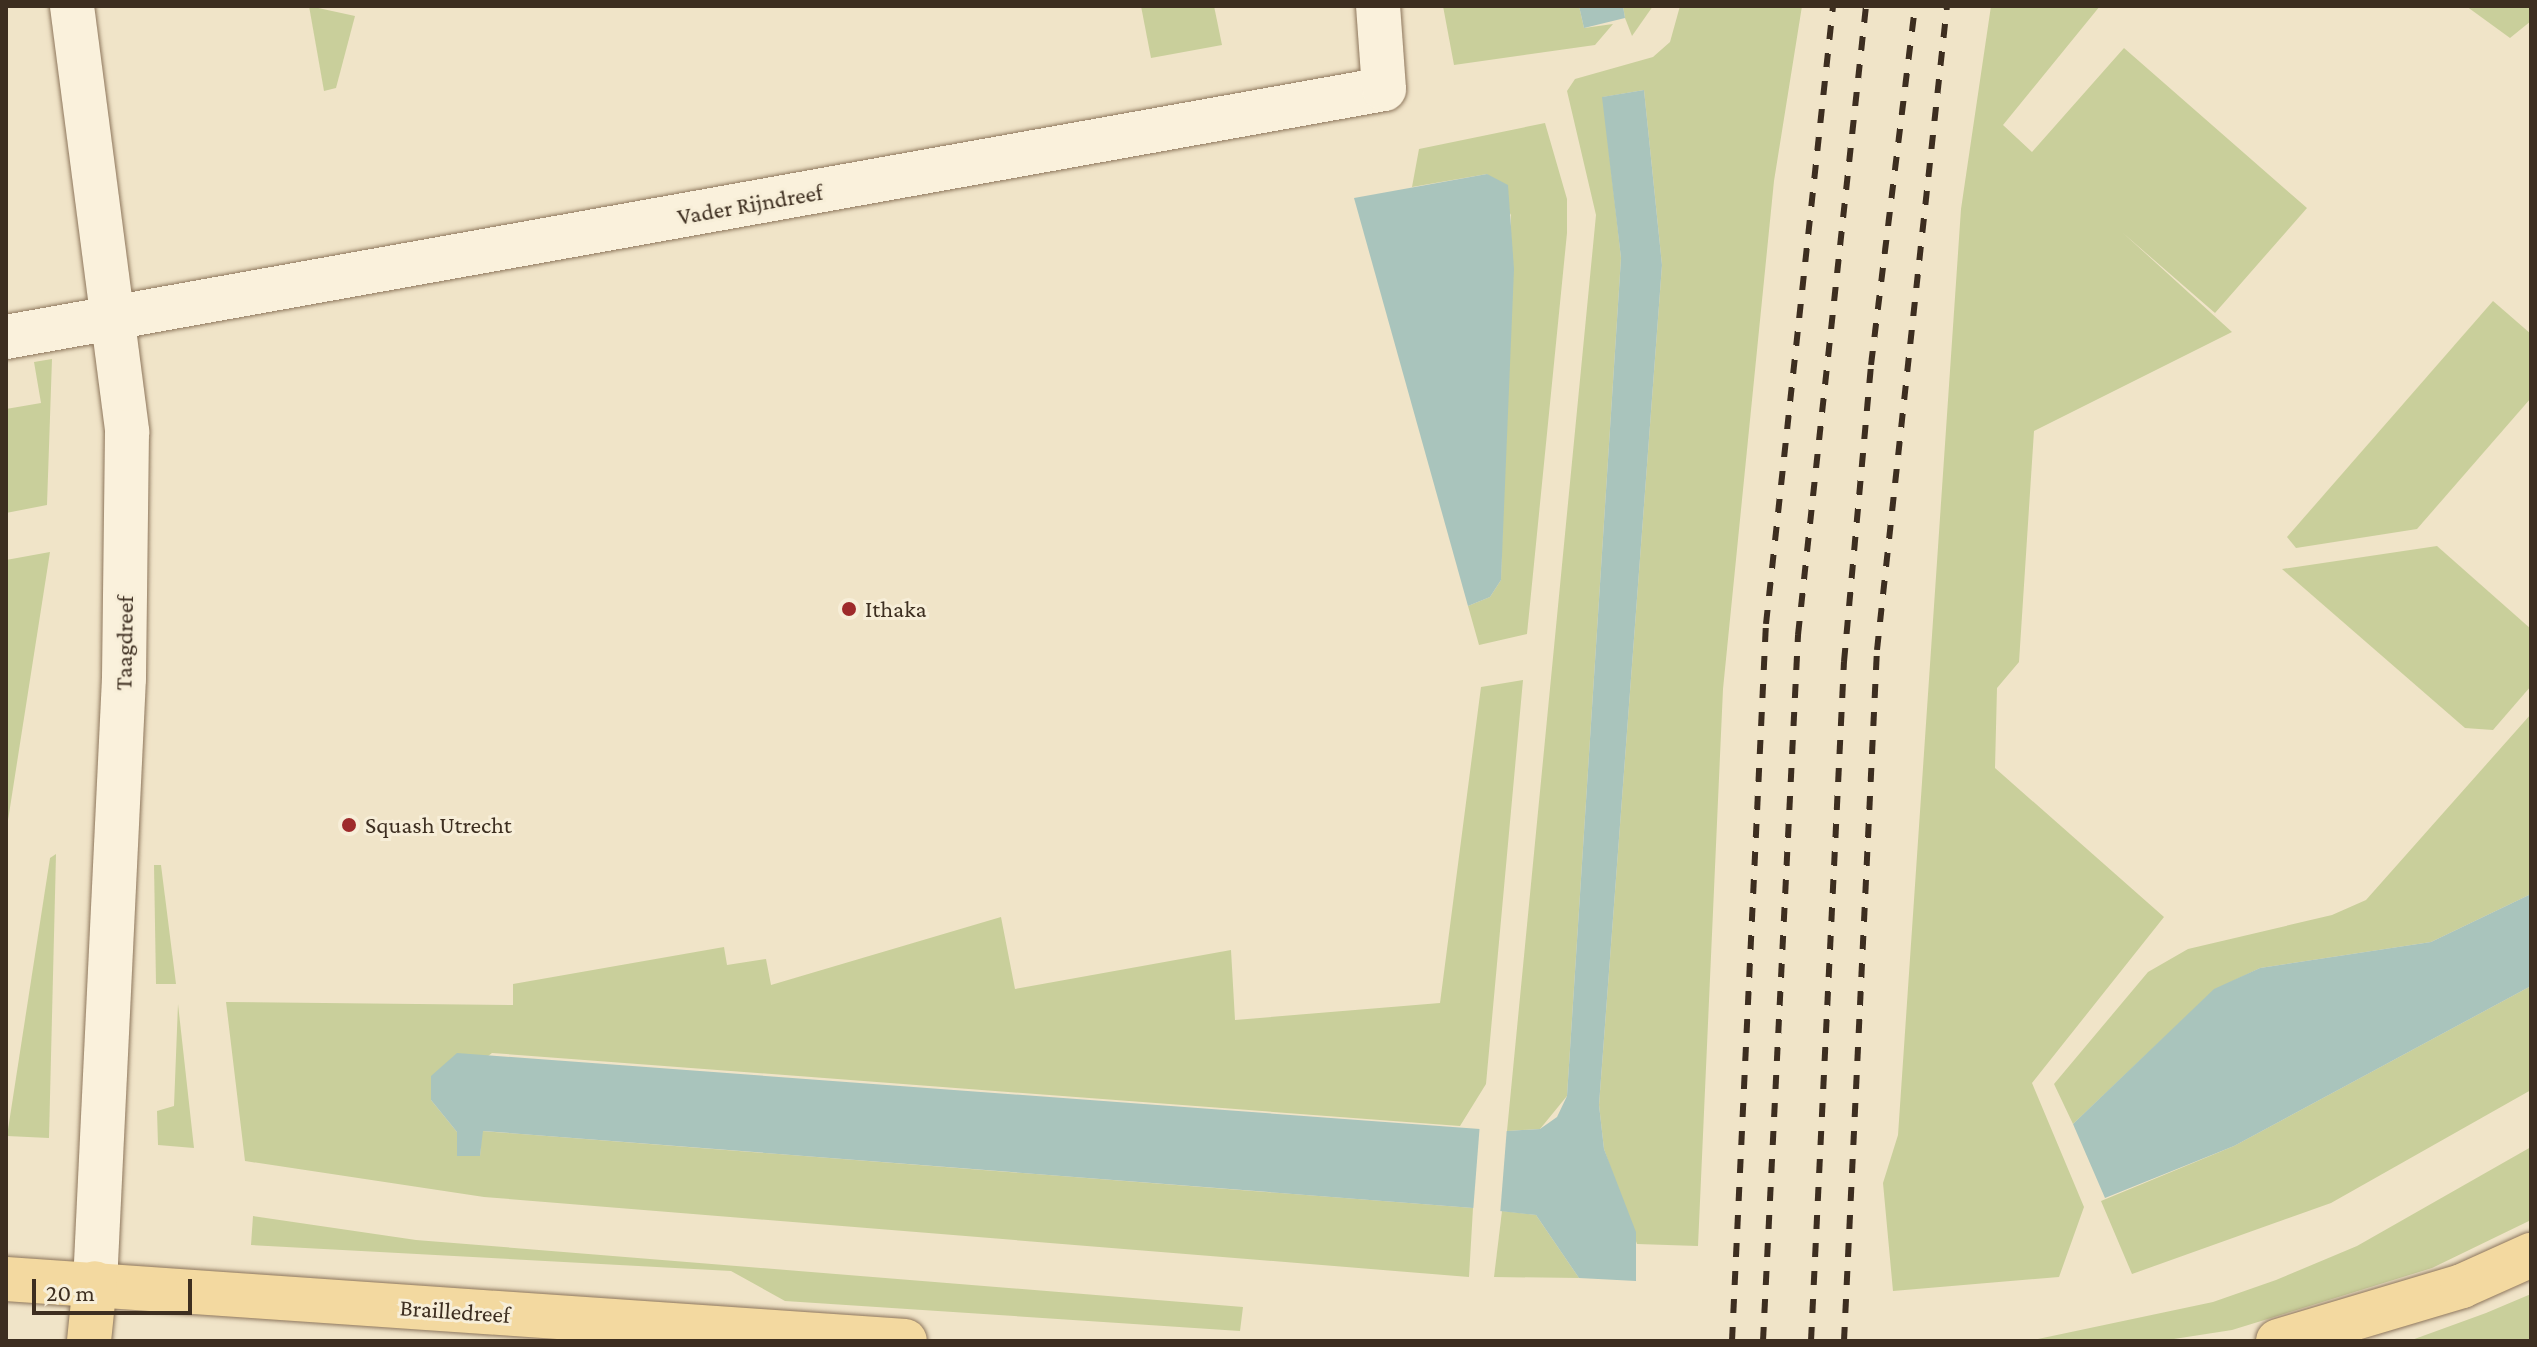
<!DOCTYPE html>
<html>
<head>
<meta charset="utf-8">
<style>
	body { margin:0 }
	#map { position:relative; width:2537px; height:1347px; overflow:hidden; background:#f0e4c8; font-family:"Crimson Pro",serif }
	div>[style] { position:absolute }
	.green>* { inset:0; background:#c9cf9b }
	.water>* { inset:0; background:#a9c4bc }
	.pier>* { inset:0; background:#f0e4c8 }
	.roads { filter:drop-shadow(0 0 2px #8d765c) drop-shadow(0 0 2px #8d765c) }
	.street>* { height:44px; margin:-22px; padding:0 22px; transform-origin:22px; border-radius:22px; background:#faf1dc }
	.primary>* { height:44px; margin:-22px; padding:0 22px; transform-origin:22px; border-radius:22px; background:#f3d9a0 }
	.rail>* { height:6px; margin-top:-3px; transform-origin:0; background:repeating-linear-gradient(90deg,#3d2e20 0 14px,transparent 0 28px) }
	.dots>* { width:22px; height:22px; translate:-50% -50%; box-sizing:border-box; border:4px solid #f7eed8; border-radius:50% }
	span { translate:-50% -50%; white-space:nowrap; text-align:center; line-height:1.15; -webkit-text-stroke:6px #f7eed8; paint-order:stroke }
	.street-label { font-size:24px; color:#3d2e20 }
	.poi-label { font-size:24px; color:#3d2e20 }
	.left { translate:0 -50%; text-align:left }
	.frame { position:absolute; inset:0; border:8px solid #3d2e20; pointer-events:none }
	.scale { position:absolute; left:32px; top:1279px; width:160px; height:36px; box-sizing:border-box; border:4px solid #3d2e20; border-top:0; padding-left:10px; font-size:24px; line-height:28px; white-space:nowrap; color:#3d2e20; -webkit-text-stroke:6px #f7eed8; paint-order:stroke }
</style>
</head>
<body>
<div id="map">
	<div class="green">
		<div style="clip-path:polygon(309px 6px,355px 16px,336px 88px,324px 91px)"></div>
		<div style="clip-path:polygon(1141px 6px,1214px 6px,1222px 45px,1151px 58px)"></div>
		<div style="clip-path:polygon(1443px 6px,1579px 6px,1584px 28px,1613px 24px,1595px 45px,1454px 65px)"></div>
		<div style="clip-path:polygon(1623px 6px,1653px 6px,1632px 36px,1625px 18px)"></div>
		<div style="clip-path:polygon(1680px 6px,1802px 6px,1774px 181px,1723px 689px,1698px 1246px,1637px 1244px,1604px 1149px,1599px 1105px,1662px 265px,1644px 90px,1603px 97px,1621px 258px,1567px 1096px,1540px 1129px,1507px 1131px,1596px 215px,1567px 91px,1575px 79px,1653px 57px,1670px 42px)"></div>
		<div style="clip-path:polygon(1991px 6px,2100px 6px,2003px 125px,2032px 152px,2124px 48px,2307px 208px,2215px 313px,2123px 233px,2232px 332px,2034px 431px,2019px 662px,1997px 688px,1995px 768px,2164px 917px,2032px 1083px,2084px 1207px,2059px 1277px,1893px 1291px,1883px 1183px,1898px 1135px,1961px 209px)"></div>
		<div style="clip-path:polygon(2466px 6px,2531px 6px,2531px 21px,2510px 38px)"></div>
		<div style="clip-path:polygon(1545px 123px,1567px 199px,1567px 233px,1527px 634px,1479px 645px,1468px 606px,1490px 597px,1501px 580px,1511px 215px,1487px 174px,1412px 187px,1419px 149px)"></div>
		<div style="clip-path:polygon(2493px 301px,2531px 334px,2531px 398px,2417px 529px,2296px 548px,2287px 537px)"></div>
		<div style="clip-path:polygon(52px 359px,47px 505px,6px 513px,6px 409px,41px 403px,34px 362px)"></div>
		<div style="clip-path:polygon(2437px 546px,2531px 629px,2531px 686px,2493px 730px,2465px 728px,2282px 569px)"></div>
		<div style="clip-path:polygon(50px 552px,6px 833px,6px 560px)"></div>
		<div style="clip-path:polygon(1523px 680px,1486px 1084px,1460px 1126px,492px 1053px,431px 1100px,457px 1132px,457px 1155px,480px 1156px,482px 1131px,1473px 1208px,1469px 1277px,484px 1197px,245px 1161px,226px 1002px,513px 1005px,513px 984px,724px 947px,727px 965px,766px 959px,771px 985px,1001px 917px,1015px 989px,1231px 950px,1235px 1020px,1440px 1003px,1481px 687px)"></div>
		<div style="clip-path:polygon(2531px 714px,2531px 894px,2431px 942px,2260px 968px,2214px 990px,2073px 1124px,2054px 1084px,2148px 972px,2188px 949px,2332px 915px,2366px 900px)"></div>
		<div style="clip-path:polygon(56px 854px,49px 1138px,7px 1136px,50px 858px)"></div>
		<div style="clip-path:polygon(154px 865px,161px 865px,176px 984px,156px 984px)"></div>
		<div style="clip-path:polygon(2531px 986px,2531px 1090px,2331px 1203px,2132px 1274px,2101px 1201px,2234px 1146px)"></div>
		<div style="clip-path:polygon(178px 1004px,194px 1148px,158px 1145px,157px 1111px,174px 1106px)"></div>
		<div style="clip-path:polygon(2531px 1147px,2531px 1220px,2432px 1268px,2232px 1330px,2161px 1341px,2029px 1341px,2213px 1302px,2276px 1280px,2357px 1246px)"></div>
		<div style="clip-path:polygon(1502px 1211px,1536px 1215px,1579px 1278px,1494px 1277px)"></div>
		<div style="clip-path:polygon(253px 1216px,416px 1240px,1243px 1307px,1240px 1331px,785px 1301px,731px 1271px,251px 1245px)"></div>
		<div style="clip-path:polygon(2531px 1294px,2531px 1341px,2409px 1341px,2486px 1313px)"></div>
	</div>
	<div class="water">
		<div style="clip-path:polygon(1579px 6px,1623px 6px,1625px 18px,1584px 28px)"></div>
		<div style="clip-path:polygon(1644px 90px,1662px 265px,1599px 1105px,1604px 1149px,1636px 1232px,1636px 1281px,1579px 1278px,1536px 1215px,1473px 1208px,483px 1131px,480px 1156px,457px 1156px,457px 1132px,431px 1100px,431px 1076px,457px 1053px,1507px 1131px,1540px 1129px,1557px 1117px,1567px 1096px,1621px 258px,1602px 97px)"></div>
		<div style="clip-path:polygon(1487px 174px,1508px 185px,1514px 269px,1501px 580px,1490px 597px,1468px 606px,1354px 198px)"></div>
		<div style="clip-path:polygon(2531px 894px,2531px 986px,2234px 1146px,2105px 1198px,2073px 1124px,2214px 989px,2260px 968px,2431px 942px)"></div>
	</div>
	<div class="pier">
		<div style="clip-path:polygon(1480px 1123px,1507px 1127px,1500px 1215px,1473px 1212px)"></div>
	</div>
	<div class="roads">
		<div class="street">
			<div style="left:72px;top:6px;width:430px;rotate:82.6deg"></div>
			<div style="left:127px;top:432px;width:246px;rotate:90.7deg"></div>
			<div style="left:124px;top:678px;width:606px;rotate:92.74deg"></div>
			<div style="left:6px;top:337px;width:1400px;rotate:-10.2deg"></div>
			<div style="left:1384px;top:89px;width:83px;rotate:-94.1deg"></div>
		</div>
		<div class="primary">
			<div style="left:6px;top:1279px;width:901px;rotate:3.95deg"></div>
			<div style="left:89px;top:1341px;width:58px;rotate:-84.1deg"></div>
			<div style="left:2278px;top:1341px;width:192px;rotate:-16.6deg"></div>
			<div style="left:2462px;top:1286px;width:76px;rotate:-24.2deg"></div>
		</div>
	</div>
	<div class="rail">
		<div style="left:1732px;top:1341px;width:718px;rotate:-87.29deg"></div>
		<div style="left:1766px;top:624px;width:622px;rotate:-83.81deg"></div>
		<div style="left:1763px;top:1341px;width:707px;rotate:-87.16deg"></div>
		<div style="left:1798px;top:635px;width:633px;rotate:-83.83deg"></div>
		<div style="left:1811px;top:1341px;width:680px;rotate:-87.22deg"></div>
		<div style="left:1844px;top:662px;width:298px;rotate:-84.8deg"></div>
		<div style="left:1871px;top:365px;width:362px;rotate:-83deg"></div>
		<div style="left:1844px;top:1341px;width:692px;rotate:-87.27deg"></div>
		<div style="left:1877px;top:650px;width:648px;rotate:-83.8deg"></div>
	</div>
	<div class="dots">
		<div style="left:849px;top:609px;background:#9e2a2b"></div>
		<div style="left:349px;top:825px;background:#9e2a2b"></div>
	</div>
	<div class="street-label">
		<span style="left:750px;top:204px;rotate:-10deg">Vader Rijndreef</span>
		<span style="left:124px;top:643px;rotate:-89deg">Taagdreef</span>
		<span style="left:455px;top:1311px;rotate:4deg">Brailledreef</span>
	</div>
	<div class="poi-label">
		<span class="left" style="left:865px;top:609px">Ithaka</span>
		<span class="left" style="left:365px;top:825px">Squash Utrecht</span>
	</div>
	<div class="frame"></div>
	<div class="scale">20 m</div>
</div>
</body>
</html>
